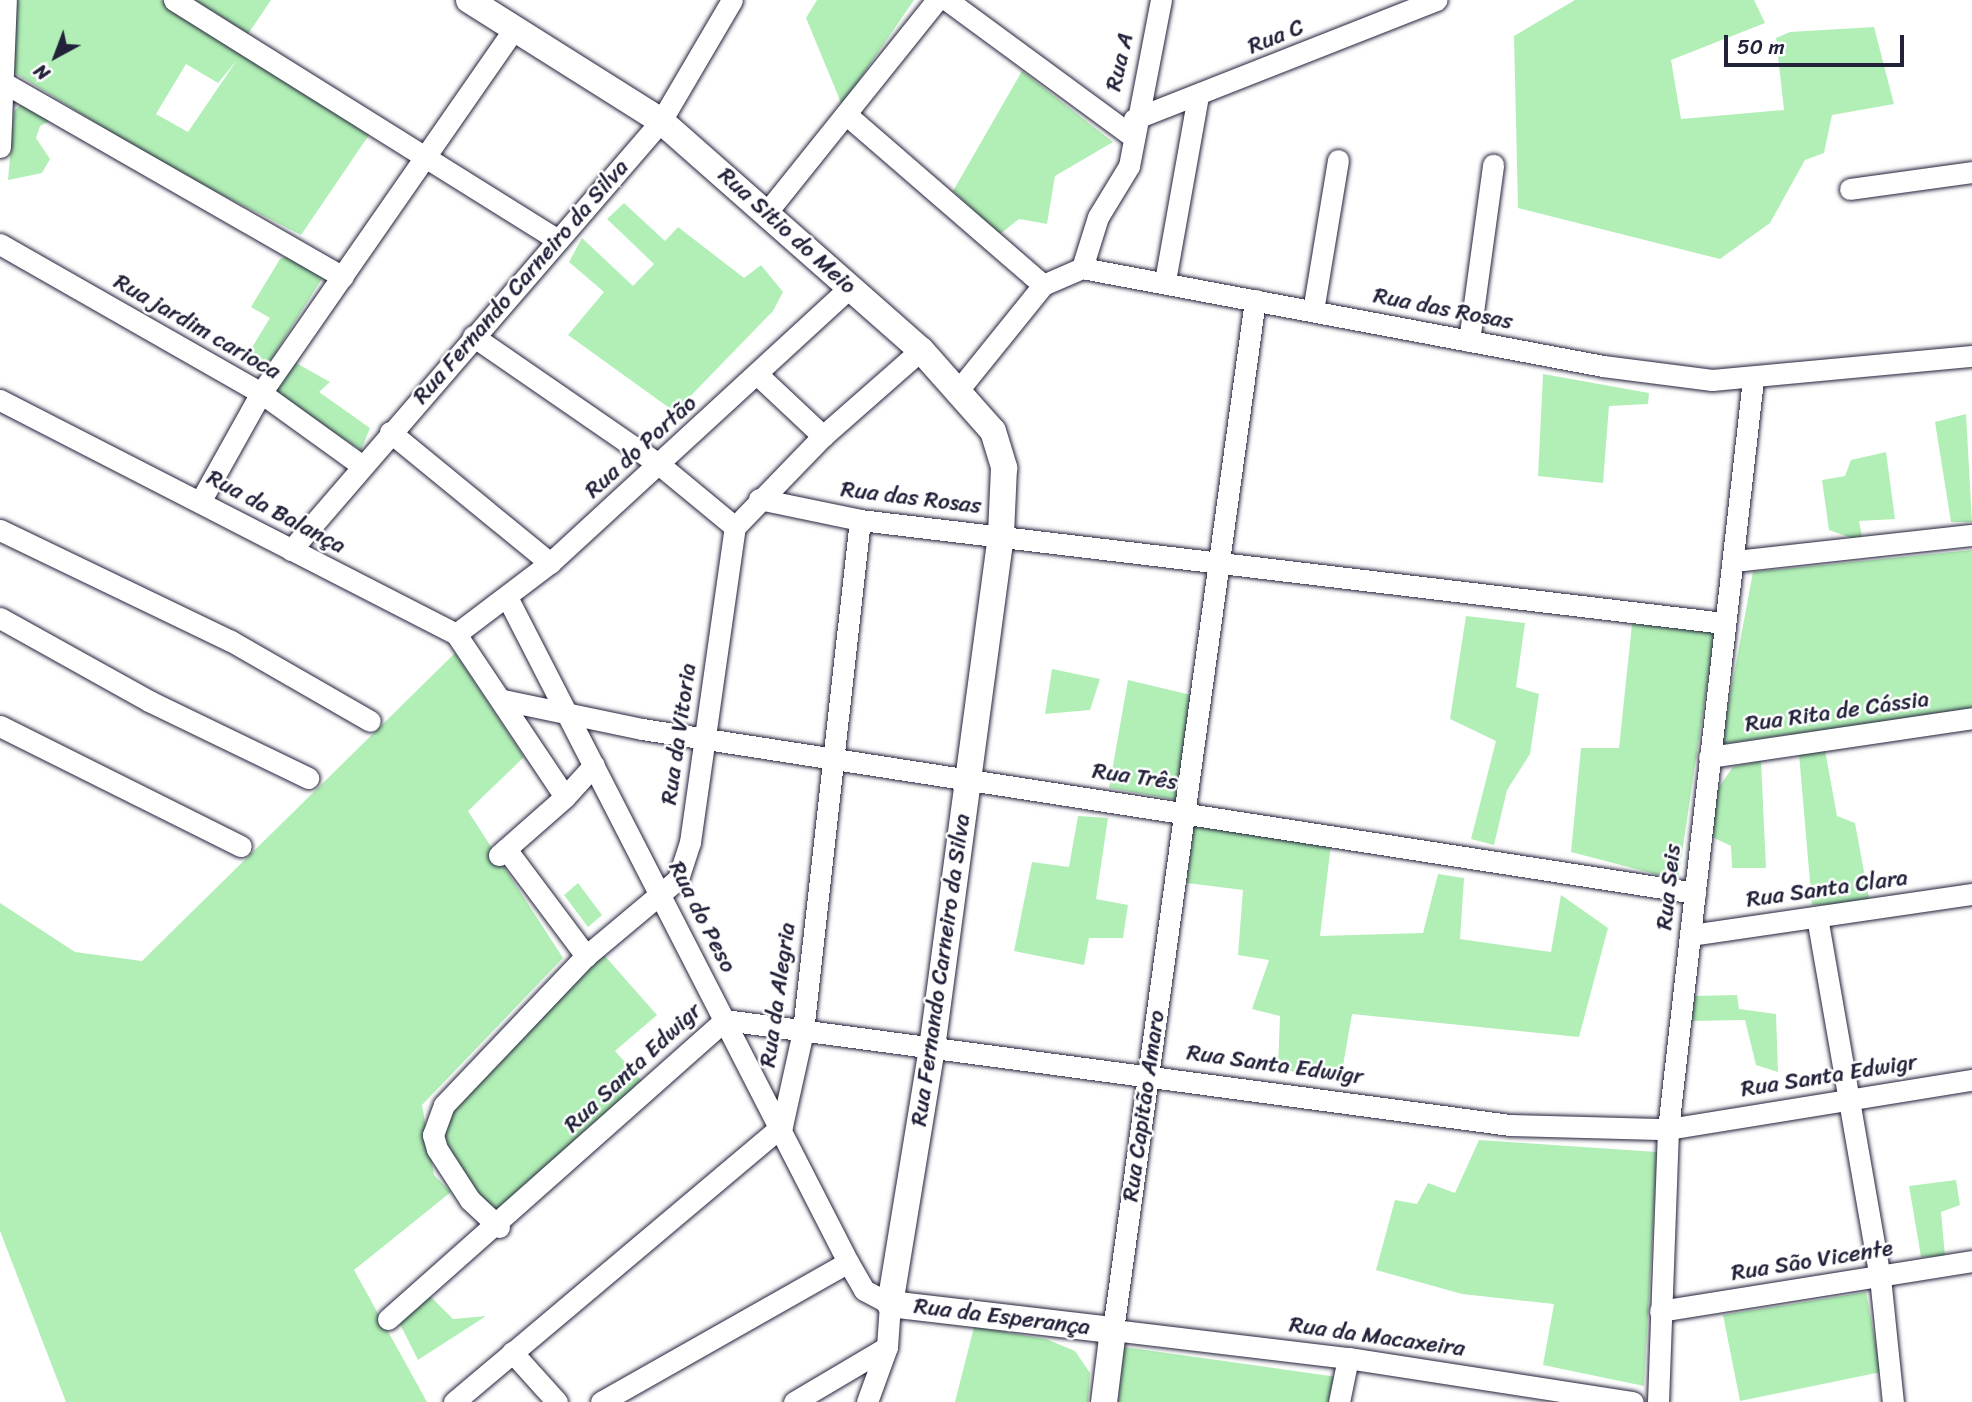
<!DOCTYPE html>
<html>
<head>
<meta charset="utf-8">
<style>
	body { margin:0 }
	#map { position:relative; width:1972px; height:1402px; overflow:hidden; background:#fff; font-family:Sriracha,sans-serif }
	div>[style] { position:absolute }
	.green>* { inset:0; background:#b1efb6 }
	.roads { filter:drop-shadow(0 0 2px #22223b) drop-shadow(0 0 2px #22223b) }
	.minor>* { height:21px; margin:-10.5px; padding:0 10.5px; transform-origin:10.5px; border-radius:10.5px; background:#fff }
	.tertiary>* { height:26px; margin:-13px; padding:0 13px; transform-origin:13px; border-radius:13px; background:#fff }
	span { translate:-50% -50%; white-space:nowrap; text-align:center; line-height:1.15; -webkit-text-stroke:5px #fff; paint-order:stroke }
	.street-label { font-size:23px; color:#22223b }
	.north { position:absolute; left:21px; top:21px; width:70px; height:70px; -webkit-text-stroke:5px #fff; paint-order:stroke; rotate:221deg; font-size:19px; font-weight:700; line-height:28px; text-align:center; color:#22223b }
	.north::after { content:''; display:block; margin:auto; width:24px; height:32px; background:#22223b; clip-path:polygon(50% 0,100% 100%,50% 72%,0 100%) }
	.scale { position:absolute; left:1724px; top:35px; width:180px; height:32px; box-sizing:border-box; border:4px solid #22223b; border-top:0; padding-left:9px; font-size:21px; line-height:24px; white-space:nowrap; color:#22223b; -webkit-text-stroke:5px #fff; paint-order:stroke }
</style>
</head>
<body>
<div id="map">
	<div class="green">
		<div style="clip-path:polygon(evenodd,0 0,161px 0,369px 135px,301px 235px,168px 167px,10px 70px,0 0,237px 60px,188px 132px,156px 114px,186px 64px,218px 83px,237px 60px)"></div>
		<div style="clip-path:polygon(195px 0,271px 0,248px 34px)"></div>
		<div style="clip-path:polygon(817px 0,914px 0,842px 105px,806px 18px)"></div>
		<div style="clip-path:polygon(1575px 0,1754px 0,1765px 23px,1671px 60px,1681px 119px,1784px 110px,1776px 38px,1790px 32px,1874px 27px,1894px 104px,1832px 115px,1824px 153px,1805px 160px,1770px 223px,1720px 259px,1518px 208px,1514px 36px)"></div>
		<div style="clip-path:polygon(1022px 71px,1113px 142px,1055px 176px,1047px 224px,1019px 219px,1000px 234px,953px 191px)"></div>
		<div style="clip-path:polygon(22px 104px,55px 118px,40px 126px,36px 138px,50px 159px,42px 173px,8px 180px,14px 111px)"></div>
		<div style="clip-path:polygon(624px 203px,665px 241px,678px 227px,744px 278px,761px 265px,783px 292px,773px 311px,675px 412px,568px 335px,604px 292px,569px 262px,582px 238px,633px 286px,654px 264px,607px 219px)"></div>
		<div style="clip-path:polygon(289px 256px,323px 277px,262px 374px,243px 362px,270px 318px,251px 307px,280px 259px)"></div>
		<div style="clip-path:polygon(291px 360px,330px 382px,319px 392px,370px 428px,361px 450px,269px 390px)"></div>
		<div style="clip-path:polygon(1543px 374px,1649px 393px,1648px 404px,1609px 406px,1603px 483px,1538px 476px)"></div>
		<div style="clip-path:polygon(1966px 414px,1972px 522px,1951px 522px,1935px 422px)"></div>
		<div style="clip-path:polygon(1886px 452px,1895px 519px,1859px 521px,1863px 542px,1829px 530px,1822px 480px,1845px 476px,1851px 460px)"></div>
		<div style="clip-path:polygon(1972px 550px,1972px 709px,1721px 744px,1753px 572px)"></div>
		<div style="clip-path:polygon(1466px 616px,1525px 623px,1516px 687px,1539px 694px,1530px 754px,1507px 790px,1494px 845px,1471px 839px,1496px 741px,1450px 719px)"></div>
		<div style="clip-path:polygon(1632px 624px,1715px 631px,1678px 880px,1571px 852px,1581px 748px,1619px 748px)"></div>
		<div style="clip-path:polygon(455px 653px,524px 757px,468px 811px,563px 958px,422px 1105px,434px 1175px,451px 1192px,354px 1270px,427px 1402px,66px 1402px,0 1231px,0 903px,75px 952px,142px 961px)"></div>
		<div style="clip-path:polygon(1052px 669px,1100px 679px,1090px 710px,1045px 714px)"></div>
		<div style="clip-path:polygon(1128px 680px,1195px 696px,1178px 800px,1109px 788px)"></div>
		<div style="clip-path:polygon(1825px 750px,1837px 816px,1855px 823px,1870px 904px,1812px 905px,1799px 754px)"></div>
		<div style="clip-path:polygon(1761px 761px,1766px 868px,1732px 868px,1731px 846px,1712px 837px,1716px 791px,1733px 767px)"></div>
		<div style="clip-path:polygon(1078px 816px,1108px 818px,1096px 899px,1128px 905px,1123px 938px,1089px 938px,1084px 965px,1014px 951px,1032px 862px,1069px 867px)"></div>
		<div style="clip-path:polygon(1194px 822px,1331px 844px,1320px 936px,1423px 933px,1438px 874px,1464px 878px,1460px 939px,1551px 952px,1561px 895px,1608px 928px,1579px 1037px,1352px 1014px,1340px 1083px,1278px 1068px,1280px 1016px,1252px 1009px,1269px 960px,1238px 955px,1243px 890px,1187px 883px)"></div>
		<div style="clip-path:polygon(578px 883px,602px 915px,588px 927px,564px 895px)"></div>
		<div style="clip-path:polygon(604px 955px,657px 1015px,615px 1051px,643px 1082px,499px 1213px,471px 1192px,444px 1136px,452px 1104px)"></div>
		<div style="clip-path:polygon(1737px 995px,1739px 1009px,1776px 1014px,1778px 1072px,1756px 1065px,1745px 1020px,1692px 1021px,1693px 996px)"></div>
		<div style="clip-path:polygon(1479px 1140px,1657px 1152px,1644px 1386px,1543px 1365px,1554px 1304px,1462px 1294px,1376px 1270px,1395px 1200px,1417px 1204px,1428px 1183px,1455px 1193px)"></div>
		<div style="clip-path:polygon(1956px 1180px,1960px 1205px,1941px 1212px,1945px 1256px,1921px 1257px,1909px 1186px)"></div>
		<div style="clip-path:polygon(1866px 1292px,1881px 1372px,1740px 1401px,1723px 1315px)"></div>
		<div style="clip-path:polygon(427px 1293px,453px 1319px,486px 1316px,418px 1360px,397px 1318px)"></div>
		<div style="clip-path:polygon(974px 1327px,1046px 1339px,1075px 1351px,1090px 1373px,1088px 1402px,955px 1402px)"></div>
		<div style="clip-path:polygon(1124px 1347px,1337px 1377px,1332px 1402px,1118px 1402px)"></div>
	</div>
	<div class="roads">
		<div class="minor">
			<div style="left:174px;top:0;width:453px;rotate:32deg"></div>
			<div style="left:947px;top:0;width:228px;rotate:36.3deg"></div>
			<div style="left:6px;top:84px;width:388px;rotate:29.8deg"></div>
			<div style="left:848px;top:116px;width:258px;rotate:40.9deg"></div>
			<div style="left:1134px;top:119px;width:325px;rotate:-21.5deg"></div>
			<div style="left:0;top:147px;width:147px;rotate:-87.7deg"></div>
			<div style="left:1850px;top:189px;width:123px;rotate:-7.9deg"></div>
			<div style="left:767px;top:212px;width:272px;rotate:-51.3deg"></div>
			<div style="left:0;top:244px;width:301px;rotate:29.7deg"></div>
			<div style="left:261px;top:393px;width:123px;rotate:35.8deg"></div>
			<div style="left:1082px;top:268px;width:53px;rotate:-72.6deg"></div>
			<div style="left:1098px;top:217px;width:60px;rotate:-58.7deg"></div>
			<div style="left:1129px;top:166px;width:169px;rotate:-79.1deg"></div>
			<div style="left:1165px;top:281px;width:189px;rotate:-79.9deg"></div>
			<div style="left:1255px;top:300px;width:1040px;rotate:97.85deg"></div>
			<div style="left:1113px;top:1330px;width:237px;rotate:6.8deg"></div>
			<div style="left:1348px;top:1358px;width:288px;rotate:8.8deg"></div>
			<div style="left:1313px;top:311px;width:153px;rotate:-80.6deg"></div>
			<div style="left:473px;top:336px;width:227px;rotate:34.6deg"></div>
			<div style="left:660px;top:465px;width:97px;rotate:39.6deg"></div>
			<div style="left:1469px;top:341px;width:178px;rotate:-82.2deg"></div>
			<div style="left:759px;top:376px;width:88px;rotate:43.2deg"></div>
			<div style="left:960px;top:388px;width:132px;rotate:-51.1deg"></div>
			<div style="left:1043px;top:285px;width:43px;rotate:-23.6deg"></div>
			<div style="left:1082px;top:268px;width:530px;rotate:10.65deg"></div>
			<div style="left:1603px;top:366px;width:110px;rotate:7.3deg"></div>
			<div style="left:1712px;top:380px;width:261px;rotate:-5.3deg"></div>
			<div style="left:0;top:400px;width:513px;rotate:27.16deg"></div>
			<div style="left:456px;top:634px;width:196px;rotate:56.2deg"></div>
			<div style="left:565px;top:797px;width:88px;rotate:138.7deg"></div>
			<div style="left:390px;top:432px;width:207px;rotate:39.3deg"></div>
			<div style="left:759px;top:499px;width:103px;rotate:11.7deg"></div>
			<div style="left:860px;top:520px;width:870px;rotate:6.8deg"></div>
			<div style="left:200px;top:502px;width:125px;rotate:-60.8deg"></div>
			<div style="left:261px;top:393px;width:445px;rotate:-55.2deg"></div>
			<div style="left:0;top:530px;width:256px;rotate:25.7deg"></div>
			<div style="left:231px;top:641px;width:160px;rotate:29.9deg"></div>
			<div style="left:291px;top:550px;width:567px;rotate:-49.22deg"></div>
			<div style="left:661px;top:121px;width:140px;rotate:-59.6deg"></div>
			<div style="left:1735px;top:561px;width:238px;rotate:-6.3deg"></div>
			<div style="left:507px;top:597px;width:747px;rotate:62.85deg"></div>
			<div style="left:848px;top:1262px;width:32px;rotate:60deg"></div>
			<div style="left:864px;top:1290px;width:30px;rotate:28deg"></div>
			<div style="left:890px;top:1304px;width:43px;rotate:94deg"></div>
			<div style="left:887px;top:1347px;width:59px;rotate:110deg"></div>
			<div style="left:0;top:618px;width:171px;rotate:29.1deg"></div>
			<div style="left:149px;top:701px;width:177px;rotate:25.8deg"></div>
			<div style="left:456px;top:634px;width:118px;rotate:-37.1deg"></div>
			<div style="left:550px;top:563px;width:408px;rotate:-42.6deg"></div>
			<div style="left:503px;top:700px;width:142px;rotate:11.8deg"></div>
			<div style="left:642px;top:729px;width:1066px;rotate:8.85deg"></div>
			<div style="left:0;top:726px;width:269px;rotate:26.5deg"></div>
			<div style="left:1709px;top:757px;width:266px;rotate:-8.4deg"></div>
			<div style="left:565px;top:797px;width:43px;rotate:-47.8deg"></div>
			<div style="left:506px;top:849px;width:134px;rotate:53.2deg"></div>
			<div style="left:1817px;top:917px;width:365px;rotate:80.1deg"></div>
			<div style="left:1880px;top:1277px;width:126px;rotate:84.1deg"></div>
			<div style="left:1690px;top:935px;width:285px;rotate:-8.3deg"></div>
			<div style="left:499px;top:1227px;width:40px;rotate:-137deg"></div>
			<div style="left:470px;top:1200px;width:61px;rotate:-122.9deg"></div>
			<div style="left:437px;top:1149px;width:15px;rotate:-106deg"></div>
			<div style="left:433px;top:1135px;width:32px;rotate:-70deg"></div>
			<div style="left:444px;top:1105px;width:206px;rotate:-46.4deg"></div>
			<div style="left:586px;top:956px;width:120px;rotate:-39.9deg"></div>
			<div style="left:678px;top:879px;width:39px;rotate:-72deg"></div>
			<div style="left:690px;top:842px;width:318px;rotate:-81.9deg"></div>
			<div style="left:735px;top:527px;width:127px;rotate:-46deg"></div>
			<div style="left:823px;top:436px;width:130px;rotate:-41.3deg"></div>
			<div style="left:1660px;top:1311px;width:316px;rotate:-9.1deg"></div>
			<div style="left:388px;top:1319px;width:451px;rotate:-41.6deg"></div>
			<div style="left:725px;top:1020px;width:792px;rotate:7.62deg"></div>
			<div style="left:1510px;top:1125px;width:158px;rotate:1.5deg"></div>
			<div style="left:1668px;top:1129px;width:308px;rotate:-9.2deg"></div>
			<div style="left:512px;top:1352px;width:67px;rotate:48deg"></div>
			<div style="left:454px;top:1402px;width:429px;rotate:-40.1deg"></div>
			<div style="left:782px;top:1126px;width:97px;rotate:-77.5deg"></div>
			<div style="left:803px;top:1031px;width:514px;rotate:-83.64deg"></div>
			<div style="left:601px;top:1402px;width:284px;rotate:-29.5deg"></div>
			<div style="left:794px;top:1402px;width:108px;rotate:-30.6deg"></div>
			<div style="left:1339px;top:1402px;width:45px;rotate:-78.4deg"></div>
			<div style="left:1658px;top:1402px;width:273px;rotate:-87.9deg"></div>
			<div style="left:1668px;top:1129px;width:755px;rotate:-83.53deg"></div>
		</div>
		<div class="tertiary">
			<div style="left:469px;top:0;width:227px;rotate:32.2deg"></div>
			<div style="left:661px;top:121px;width:346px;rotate:41.4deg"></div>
			<div style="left:921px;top:350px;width:108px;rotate:48.4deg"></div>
			<div style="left:993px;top:431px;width:39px;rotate:73deg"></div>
			<div style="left:1004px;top:468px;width:67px;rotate:92.6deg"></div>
			<div style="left:1001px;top:535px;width:518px;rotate:97.66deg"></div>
			<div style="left:932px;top:1048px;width:259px;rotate:99.3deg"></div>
			<div style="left:890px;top:1304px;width:225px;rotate:6.7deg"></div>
			<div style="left:1113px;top:1330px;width:73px;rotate:97.1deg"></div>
		</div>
	</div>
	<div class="street-label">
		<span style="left:1276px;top:37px;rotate:-22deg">Rua C</span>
		<span style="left:1120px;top:62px;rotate:-77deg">Rua A</span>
		<span style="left:787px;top:231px;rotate:42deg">Rua Sitio do Meio</span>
		<span style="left:521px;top:282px;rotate:-49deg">Rua Fernando Carneiro da Silva</span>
		<span style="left:1443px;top:309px;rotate:11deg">Rua das Rosas</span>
		<span style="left:197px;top:327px;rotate:30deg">Rua jardim carioca</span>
		<span style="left:641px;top:447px;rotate:-42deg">Rua do Portão</span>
		<span style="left:911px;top:498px;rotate:7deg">Rua das Rosas</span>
		<span style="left:276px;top:512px;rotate:28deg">Rua da Balança</span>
		<span style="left:1837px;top:712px;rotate:-8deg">Rua Rita de Cássia</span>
		<span style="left:679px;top:734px;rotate:-82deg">Rua da Vitoria</span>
		<span style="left:1135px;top:777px;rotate:8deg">Rua Três</span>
		<span style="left:1669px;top:887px;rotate:-84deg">Rua Seis</span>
		<span style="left:1827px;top:889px;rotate:-8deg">Rua Santa Clara</span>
		<span style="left:702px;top:917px;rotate:63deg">Rua do Peso</span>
		<span style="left:941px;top:970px;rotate:-82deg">Rua Fernando Carneiro da Silva</span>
		<span style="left:778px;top:995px;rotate:-82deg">Rua da Alegria</span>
		<span style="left:1275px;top:1065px;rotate:8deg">Rua Santa Edwigr</span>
		<span style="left:633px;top:1068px;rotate:-43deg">Rua Santa Edwigr</span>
		<span style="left:1829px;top:1076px;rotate:-9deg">Rua Santa Edwigr</span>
		<span style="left:1144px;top:1106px;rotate:-82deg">Rua Capitão Amaro</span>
		<span style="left:1812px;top:1261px;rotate:-9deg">Rua São Vicente</span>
		<span style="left:1002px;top:1317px;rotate:7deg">Rua da Esperança</span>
		<span style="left:1377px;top:1337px;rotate:8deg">Rua da Macaxeira</span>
	</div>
	<div class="north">N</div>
	<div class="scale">50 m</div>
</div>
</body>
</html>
